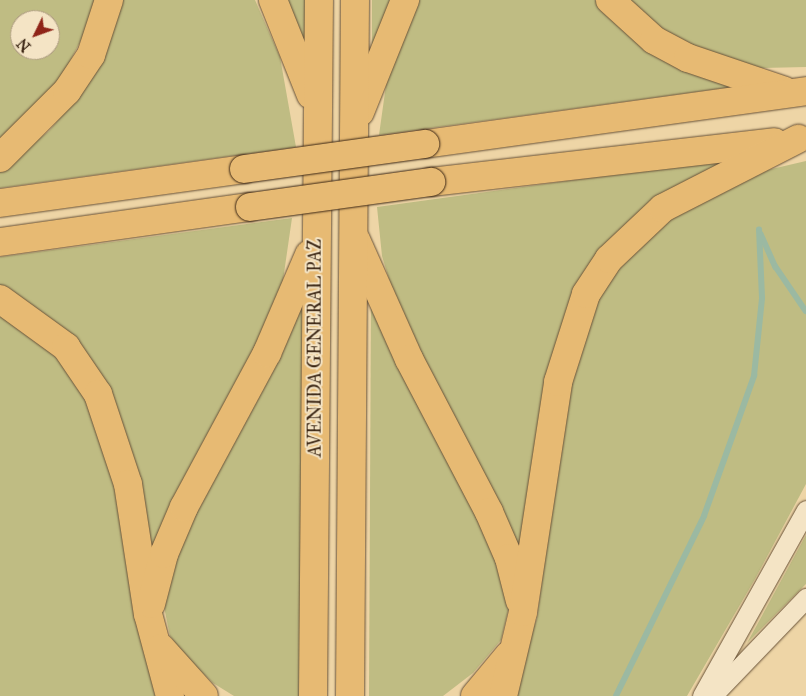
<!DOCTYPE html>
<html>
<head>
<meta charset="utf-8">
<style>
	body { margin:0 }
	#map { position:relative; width:806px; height:696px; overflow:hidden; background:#eed5a6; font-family:"IM FELL Great Primer",serif }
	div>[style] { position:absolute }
	.green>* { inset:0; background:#bfbc83 }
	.stream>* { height:5.5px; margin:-2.75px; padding:0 2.75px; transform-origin:2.75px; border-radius:2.75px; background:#9bb9a2 }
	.roads { filter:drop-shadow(0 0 1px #685238) drop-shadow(0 0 1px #685238) }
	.tertiary>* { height:19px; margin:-9.5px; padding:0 9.5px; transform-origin:9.5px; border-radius:9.5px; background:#f4e4c5 }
	.motorway>* { height:28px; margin:-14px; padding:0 14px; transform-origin:14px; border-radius:14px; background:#e7ba73 }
	.bridges { filter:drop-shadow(0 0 1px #3b2614) drop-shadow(0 0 1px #3b2614) }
	.motorway-bridge>* { height:28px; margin:-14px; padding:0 14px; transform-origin:14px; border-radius:14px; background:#e7ba73 }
	span { translate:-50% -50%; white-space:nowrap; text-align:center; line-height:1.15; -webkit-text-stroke:4px #f4e4c5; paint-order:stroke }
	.street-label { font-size:18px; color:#3b2614 }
	.north { position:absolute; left:10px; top:10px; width:50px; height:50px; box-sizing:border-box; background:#f4e4c5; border:1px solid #aa987e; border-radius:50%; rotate:228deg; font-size:14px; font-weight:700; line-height:20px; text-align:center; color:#3b2614 }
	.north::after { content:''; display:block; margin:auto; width:18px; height:22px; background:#8f2418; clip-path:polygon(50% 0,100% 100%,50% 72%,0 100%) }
</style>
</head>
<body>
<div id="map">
	<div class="green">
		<div style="clip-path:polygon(evenodd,0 0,98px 0,95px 14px,55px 89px,0 148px,0 0,20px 20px,50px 20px,50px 50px,20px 50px,20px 20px)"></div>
		<div style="clip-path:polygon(121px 0,255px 0,280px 57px,296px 147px,0 188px,0 170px,49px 131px,76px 99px)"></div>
		<div style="clip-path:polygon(283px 0,306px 0,305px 46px)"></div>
		<div style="clip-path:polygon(372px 0,393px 0,372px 47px)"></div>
		<div style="clip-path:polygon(417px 0,595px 0,618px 25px,732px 87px,379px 135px,387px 78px)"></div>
		<div style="clip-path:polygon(623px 0,806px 0,806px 67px,758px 68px,736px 63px,660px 32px)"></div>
		<div style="clip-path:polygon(742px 157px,693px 177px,655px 200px,577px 291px,559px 333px,546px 386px,521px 562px,396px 302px,382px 256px,377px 207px)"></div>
		<div style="clip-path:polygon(806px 161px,806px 484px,755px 579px,687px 696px,510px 696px,537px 618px,567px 390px,596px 299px,614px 270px,669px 215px,759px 172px)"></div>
		<div style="clip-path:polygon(292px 218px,280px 301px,151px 563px,128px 441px,0 287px,0 257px)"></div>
		<div style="clip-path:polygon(302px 295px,301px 696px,234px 696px,213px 683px,184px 655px,170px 636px,163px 602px,172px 558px)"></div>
		<div style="clip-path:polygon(371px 298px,500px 562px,509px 607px,501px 640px,473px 673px,443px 696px,369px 696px)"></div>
		<div style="clip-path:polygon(0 311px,56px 353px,88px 398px,107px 445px,158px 696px,0 696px)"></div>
		<div style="clip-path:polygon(806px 535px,806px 584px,747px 643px)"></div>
	</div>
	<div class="stream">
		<div style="left:761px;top:234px;width:36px;rotate:66deg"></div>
		<div style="left:776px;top:267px;width:53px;rotate:55.7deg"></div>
		<div style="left:616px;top:696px;width:200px;rotate:-63.9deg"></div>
		<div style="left:704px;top:516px;width:149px;rotate:-70.3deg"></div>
		<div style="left:754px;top:376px;width:78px;rotate:-84.1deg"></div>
		<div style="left:762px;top:298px;width:68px;rotate:-92.5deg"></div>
	</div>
	<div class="roads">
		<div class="tertiary">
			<div style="left:702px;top:696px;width:213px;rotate:-60.8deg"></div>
			<div style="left:712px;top:696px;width:136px;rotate:-46.2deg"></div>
		</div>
		<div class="motorway">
			<div style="left:273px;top:0;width:102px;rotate:68.2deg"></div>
			<div style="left:610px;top:0;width:59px;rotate:42.3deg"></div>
			<div style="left:654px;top:40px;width:38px;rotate:28deg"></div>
			<div style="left:688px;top:58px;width:102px;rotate:18.8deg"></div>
			<div style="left:360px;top:112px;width:121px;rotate:-68.1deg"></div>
			<div style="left:425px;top:144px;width:385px;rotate:-7.9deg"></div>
			<div style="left:0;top:158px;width:95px;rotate:-45deg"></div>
			<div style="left:67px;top:91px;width:43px;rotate:-56.3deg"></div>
			<div style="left:91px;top:55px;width:58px;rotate:-71.9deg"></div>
			<div style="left:431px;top:182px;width:346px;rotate:-6.6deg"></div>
			<div style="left:0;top:203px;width:246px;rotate:-7.9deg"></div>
			<div style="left:356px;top:240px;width:130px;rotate:66deg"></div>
			<div style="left:409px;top:359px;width:173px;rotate:62.4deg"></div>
			<div style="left:489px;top:512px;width:50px;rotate:66.5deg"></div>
			<div style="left:509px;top:558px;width:44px;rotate:75.7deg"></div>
			<div style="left:0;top:242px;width:252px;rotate:-8deg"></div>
			<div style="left:0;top:299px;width:82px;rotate:36deg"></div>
			<div style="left:66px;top:347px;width:57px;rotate:55.8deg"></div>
			<div style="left:98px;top:394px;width:95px;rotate:71.6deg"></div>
			<div style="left:128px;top:484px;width:132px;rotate:81.3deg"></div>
			<div style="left:148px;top:614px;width:85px;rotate:75deg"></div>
			<div style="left:151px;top:604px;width:52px;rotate:-75.4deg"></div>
			<div style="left:164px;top:554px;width:51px;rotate:-66.9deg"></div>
			<div style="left:184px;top:507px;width:175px;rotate:-61.7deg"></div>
			<div style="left:267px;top:353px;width:107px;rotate:-66.8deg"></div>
			<div style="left:161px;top:648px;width:64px;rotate:48.1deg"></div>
			<div style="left:313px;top:696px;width:696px;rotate:-89.51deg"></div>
			<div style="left:350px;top:696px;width:696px;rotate:-89.59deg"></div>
			<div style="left:475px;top:696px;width:53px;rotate:-50.3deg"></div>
			<div style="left:503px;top:696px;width:86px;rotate:-76.6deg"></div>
			<div style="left:523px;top:612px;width:233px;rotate:-81.3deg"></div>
			<div style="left:558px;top:382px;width:92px;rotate:-72.3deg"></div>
			<div style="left:586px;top:294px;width:42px;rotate:-56.7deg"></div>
			<div style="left:609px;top:259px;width:74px;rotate:-43.4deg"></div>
			<div style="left:663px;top:208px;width:152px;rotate:-27.1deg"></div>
		</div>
	</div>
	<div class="bridges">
		<div class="motorway-bridge">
			<div style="left:244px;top:169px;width:183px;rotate:-7.9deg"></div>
			<div style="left:250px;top:207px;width:183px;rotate:-7.9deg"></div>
		</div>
	</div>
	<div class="street-label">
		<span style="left:315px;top:348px;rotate:-90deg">AVENIDA GENERAL PAZ</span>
	</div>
	<div class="north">N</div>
</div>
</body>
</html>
